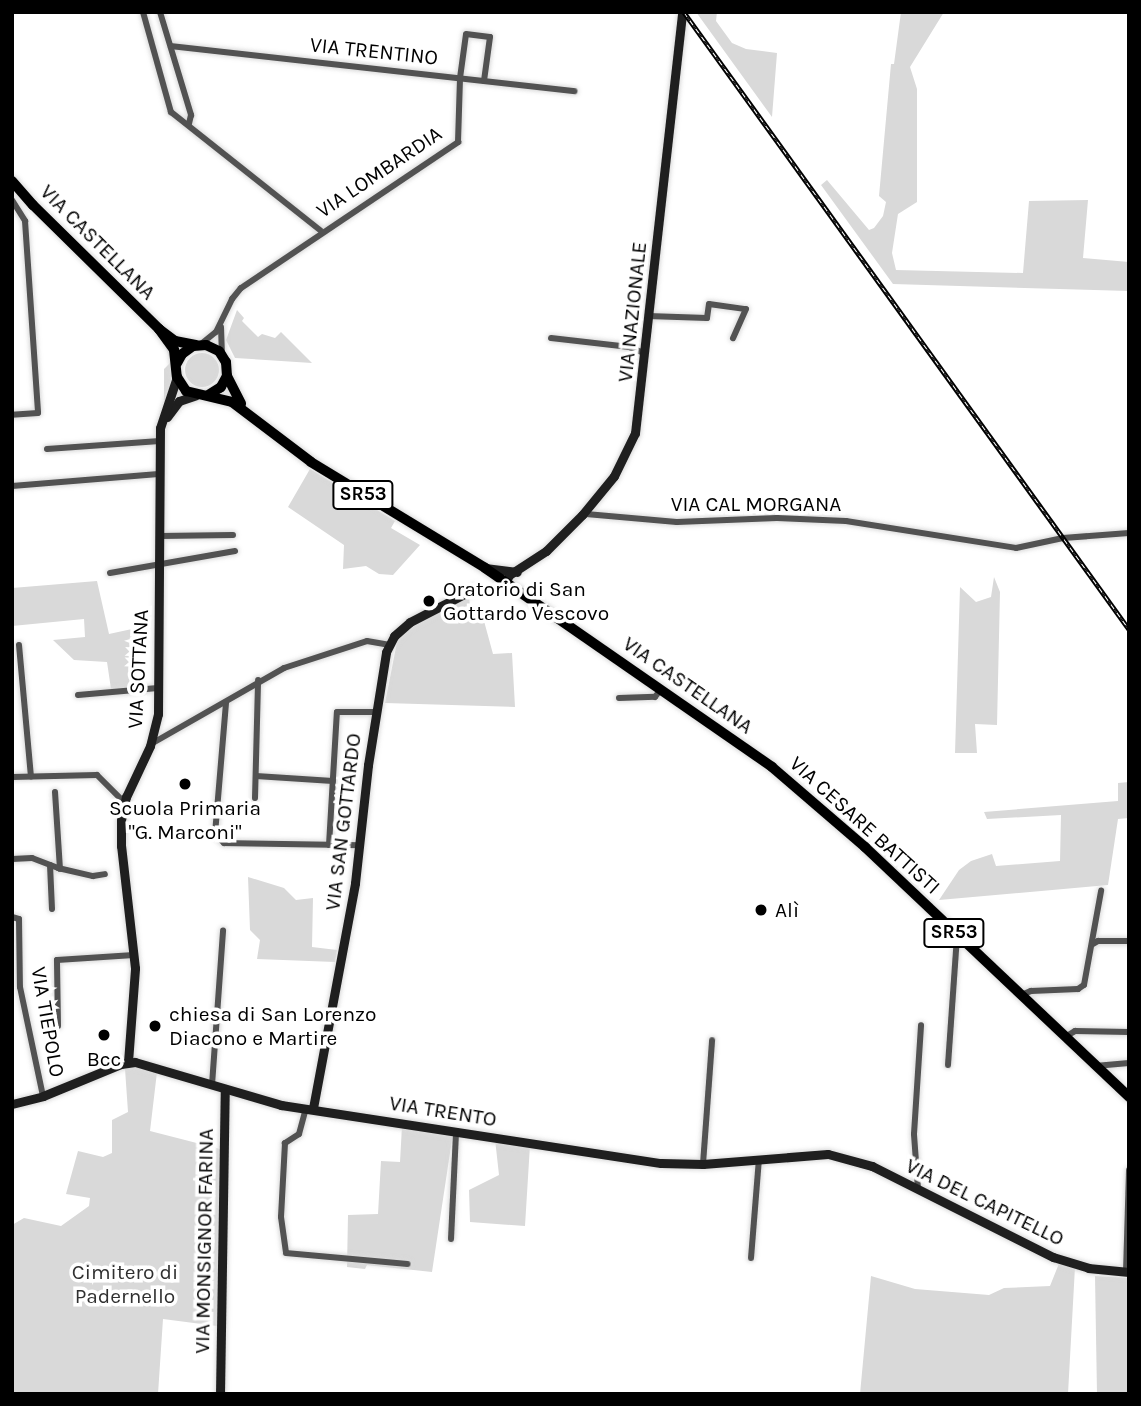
<!DOCTYPE html>
<html>
<head>
<meta charset="utf-8">
<style>
	body { margin:0 }
	#map { position:relative; width:1141px; height:1406px; overflow:hidden; background:#fff; font-family:Karla,sans-serif }
	div>[style] { position:absolute }
	.green>* { inset:0; background:#d9d9d9 }
	.round { border-radius:50% }
	.roads { filter:drop-shadow(0 0 2px #dbdbdb) drop-shadow(0 0 2px #dbdbdb) }
	.street>* { height:6px; margin:-3px; padding:0 3px; transform-origin:3px; border-radius:3px; background:#525252 }
	.secondary>* { height:9px; margin:-4.5px; padding:0 4.5px; transform-origin:4.5px; border-radius:4.5px; background:#1f1f1f }
	.primary>* { height:10px; margin:-5px; padding:0 5px; transform-origin:5px; border-radius:5px; background:#000 }
	.rail>* { height:4.5px; margin-top:-2.25px; transform-origin:0; background:repeating-linear-gradient(90deg,#fff 0 5px,#000 0 10px); box-sizing:border-box; border-block:2px solid #000 }
	.dots>* { width:19px; height:19px; translate:-50% -50%; box-sizing:border-box; border:4px solid #fff; border-radius:50% }
	span { translate:-50% -50%; white-space:nowrap; text-align:center; line-height:1.15; -webkit-text-stroke:7px #fff; paint-order:stroke }
	.shield-label span { padding:2px 5px; background:#fff; border:2px solid; border-radius:5px; -webkit-text-stroke-width:0 }
	.shield-label { font-size:19px; color:#000; font-weight:700 }
	.street-label { font-size:21px; color:#000 }
	.poi-label { font-size:21px; color:#000 }
	.left { translate:0 -50%; text-align:left }
	.park-label { font-size:21px; color:#303030 }
	.frame { position:absolute; inset:0; border:14px solid #000; pointer-events:none }
</style>
</head>
<body>
<div id="map">
	<div class="green">
		<div style="clip-path:polygon(696px 12px,717px 12px,716px 21px,732px 43px,746px 49px,777px 53px,772px 117px)"></div>
		<div style="clip-path:polygon(901px 12px,944px 12px,910px 67px,917px 89px,917px 202px,898px 214px,892px 253px,896px 270px,1023px 273px,1029px 201px,1088px 200px,1083px 258px,1129px 262px,1129px 291px,893px 284px,821px 185px,827px 180px,869px 230px,874px 228px,883px 216px,886px 202px,879px 196px,891px 64px,894px 64px)"></div>
		<div style="clip-path:polygon(237px 310px,244px 318px,242px 321px,258px 337px,262px 334px,275px 338px,281px 332px,312px 363px,235px 358px,226px 340px)"></div>
		<div style="clip-path:polygon(165px 346px,170px 349px,172px 360px,172px 383px,164px 408px,164px 369px,171px 362px)"></div>
		<div class="round" style="left:185px;top:353px;width:34px;height:34px"></div>
		<div style="clip-path:polygon(310px 469px,395px 521px,391px 528px,420px 545px,393px 575px,379px 574px,366px 566px,343px 569px,344px 545px,288px 507px)"></div>
		<div style="clip-path:polygon(994px 577px,1000px 592px,997px 725px,975px 724px,977px 753px,955px 753px,960px 587px,976px 602px,991px 597px)"></div>
		<div style="clip-path:polygon(97px 581px,109px 634px,132px 629px,129px 691px,111px 689px,107px 662px,74px 660px,53px 640px,85px 637px,84px 619px,12px 626px,12px 588px)"></div>
		<div style="clip-path:polygon(469px 597px,472px 623px,484px 621px,493px 654px,512px 653px,515px 707px,385px 703px,398px 637px,421px 620px)"></div>
		<div style="clip-path:polygon(1129px 782px,1129px 818px,1118px 819px,1108px 885px,939px 900px,959px 870px,971px 861px,992px 854px,996px 866px,1060px 861px,1061px 815px,987px 819px,984px 812px,1118px 801px,1118px 783px)"></div>
		<div style="clip-path:polygon(248px 877px,284px 888px,296px 900px,313px 898px,312px 947px,337px 950px,335px 962px,257px 959px,260px 940px,250px 930px)"></div>
		<div style="clip-path:polygon(133px 1067px,157px 1072px,150px 1131px,220px 1149px,217px 1326px,163px 1319px,158px 1394px,12px 1394px,12px 1225px,24px 1218px,61px 1226px,89px 1206px,90px 1198px,66px 1194px,78px 1151px,103px 1157px,112px 1153px,112px 1120px,128px 1112px,125px 1069px)"></div>
		<div style="clip-path:polygon(402px 1126px,453px 1133px,432px 1272px,367px 1265px,365px 1269px,347px 1267px,348px 1215px,378px 1214px,381px 1161px,400px 1162px)"></div>
		<div style="clip-path:polygon(495px 1139px,530px 1145px,525px 1226px,470px 1222px,469px 1190px,499px 1175px)"></div>
		<div style="clip-path:polygon(1060px 1261px,1075px 1267px,1068px 1394px,860px 1394px,871px 1276px,915px 1289px,989px 1295px,1004px 1288px,1050px 1286px)"></div>
		<div style="clip-path:polygon(1095px 1276px,1129px 1278px,1129px 1394px,1097px 1394px)"></div>
	</div>
	<div class="roads">
		<div class="street">
			<div style="left:143px;top:12px;width:104px;rotate:74.4deg"></div>
			<div style="left:171px;top:112px;width:191px;rotate:38.4deg"></div>
			<div style="left:160px;top:12px;width:108px;rotate:73.2deg"></div>
			<div style="left:191px;top:115px;width:9px;rotate:103deg"></div>
			<div style="left:171px;top:46px;width:406px;rotate:6.4deg"></div>
			<div style="left:12px;top:200px;width:25px;rotate:58deg"></div>
			<div style="left:25px;top:221px;width:192px;rotate:86.1deg"></div>
			<div style="left:38px;top:413px;width:26px;rotate:176deg"></div>
			<div style="left:648px;top:316px;width:59px;rotate:1.9deg"></div>
			<div style="left:707px;top:318px;width:14px;rotate:-82deg"></div>
			<div style="left:709px;top:304px;width:37px;rotate:8deg"></div>
			<div style="left:746px;top:309px;width:32px;rotate:114deg"></div>
			<div style="left:221px;top:327px;width:27px;rotate:88deg"></div>
			<div style="left:551px;top:338px;width:79px;rotate:6.6deg"></div>
			<div style="left:629px;top:347px;width:16px;rotate:22deg"></div>
			<div style="left:201px;top:344px;width:19px;rotate:-39deg"></div>
			<div style="left:216px;top:332px;width:37px;rotate:-64deg"></div>
			<div style="left:232px;top:299px;width:14px;rotate:-51deg"></div>
			<div style="left:241px;top:288px;width:262px;rotate:-33.9deg"></div>
			<div style="left:458px;top:142px;width:64px;rotate:-88.2deg"></div>
			<div style="left:460px;top:78px;width:44px;rotate:-82.2deg"></div>
			<div style="left:466px;top:34px;width:24px;rotate:7deg"></div>
			<div style="left:490px;top:37px;width:44px;rotate:97.8deg"></div>
			<div style="left:47px;top:449px;width:113px;rotate:-4deg"></div>
			<div style="left:12px;top:486px;width:147px;rotate:-4.7deg"></div>
			<div style="left:581px;top:517px;width:6px;rotate:-31deg"></div>
			<div style="left:586px;top:514px;width:91px;rotate:5deg"></div>
			<div style="left:677px;top:522px;width:100px;rotate:-2.3deg"></div>
			<div style="left:777px;top:518px;width:69px;rotate:2.5deg"></div>
			<div style="left:846px;top:521px;width:172px;rotate:9deg"></div>
			<div style="left:1016px;top:548px;width:48px;rotate:-12deg"></div>
			<div style="left:1063px;top:538px;width:66px;rotate:-4.3deg"></div>
			<div style="left:160px;top:536px;width:73px;rotate:-0.8deg"></div>
			<div style="left:110px;top:573px;width:127px;rotate:-10deg"></div>
			<div style="left:19px;top:645px;width:132px;rotate:84.8deg"></div>
			<div style="left:78px;top:695px;width:80px;rotate:-5deg"></div>
			<div style="left:619px;top:698px;width:36px;rotate:-2deg"></div>
			<div style="left:655px;top:697px;width:10px;rotate:-53deg"></div>
			<div style="left:226px;top:703px;width:131px;rotate:94.8deg"></div>
			<div style="left:215px;top:834px;width:13px;rotate:45deg"></div>
			<div style="left:224px;top:843px;width:134px;rotate:0.9deg"></div>
			<div style="left:151px;top:744px;width:153px;rotate:-29.7deg"></div>
			<div style="left:284px;top:668px;width:87px;rotate:-18deg"></div>
			<div style="left:367px;top:641px;width:22px;rotate:10deg"></div>
			<div style="left:256px;top:776px;width:77px;rotate:3.7deg"></div>
			<div style="left:12px;top:777px;width:85px;rotate:-1.3deg"></div>
			<div style="left:97px;top:775px;width:38px;rotate:45deg"></div>
			<div style="left:55px;top:792px;width:77px;rotate:86.3deg"></div>
			<div style="left:255px;top:798px;width:118px;rotate:-88.5deg"></div>
			<div style="left:329px;top:845px;width:133px;rotate:-86.6deg"></div>
			<div style="left:337px;top:712px;width:38px"></div>
			<div style="left:12px;top:859px;width:20px;rotate:-3deg"></div>
			<div style="left:32px;top:858px;width:28px;rotate:21deg"></div>
			<div style="left:58px;top:868px;width:36px;rotate:13deg"></div>
			<div style="left:93px;top:876px;width:12px;rotate:-9deg"></div>
			<div style="left:50px;top:865px;width:44px;rotate:87.4deg"></div>
			<div style="left:12px;top:917px;width:7px;rotate:16deg"></div>
			<div style="left:19px;top:919px;width:68px;rotate:89.2deg"></div>
			<div style="left:20px;top:987px;width:111px;rotate:78.1deg"></div>
			<div style="left:1093px;top:944px;width:6px;rotate:-31deg"></div>
			<div style="left:1098px;top:941px;width:31px"></div>
			<div style="left:1021px;top:995px;width:11px;rotate:-22deg"></div>
			<div style="left:1031px;top:991px;width:47px;rotate:-2.4deg"></div>
			<div style="left:1078px;top:989px;width:7px;rotate:-34deg"></div>
			<div style="left:1084px;top:985px;width:96px;rotate:-79.7deg"></div>
			<div style="left:58px;top:1026px;width:66px;rotate:-90.9deg"></div>
			<div style="left:57px;top:960px;width:77px;rotate:-3.7deg"></div>
			<div style="left:1065px;top:1037px;width:12px;rotate:-31deg"></div>
			<div style="left:1075px;top:1031px;width:54px;rotate:1.1deg"></div>
			<div style="left:948px;top:1065px;width:128px;rotate:-86deg"></div>
			<div style="left:1095px;top:1066px;width:34px;rotate:-5deg"></div>
			<div style="left:212px;top:1085px;width:155px;rotate:-85.9deg"></div>
			<div style="left:306px;top:1108px;width:27px;rotate:105deg"></div>
			<div style="left:299px;top:1134px;width:17px;rotate:147deg"></div>
			<div style="left:285px;top:1143px;width:74px;rotate:93.1deg"></div>
			<div style="left:281px;top:1217px;width:36px;rotate:82deg"></div>
			<div style="left:286px;top:1253px;width:122px;rotate:5.2deg"></div>
			<div style="left:703px;top:1164px;width:124px;rotate:-85.8deg"></div>
			<div style="left:918px;top:1189px;width:55px;rotate:-94.2deg"></div>
			<div style="left:914px;top:1134px;width:109px;rotate:-86.3deg"></div>
			<div style="left:451px;top:1239px;width:108px;rotate:-87.3deg"></div>
			<div style="left:751px;top:1258px;width:99px;rotate:-85.4deg"></div>
			<div style="left:1126px;top:1272px;width:102px;rotate:-88.3deg"></div>
		</div>
		<div class="secondary">
			<div style="left:167px;top:417px;width:20px;rotate:-53deg"></div>
			<div style="left:179px;top:401px;width:18px;rotate:-19deg"></div>
			<div style="left:485px;top:568px;width:32px;rotate:7deg"></div>
			<div style="left:505px;top:583px;width:9px;rotate:-63deg"></div>
			<div style="left:509px;top:575px;width:44px;rotate:-33deg"></div>
			<div style="left:546px;top:551px;width:51px;rotate:-45deg"></div>
			<div style="left:582px;top:515px;width:50px;rotate:-50.6deg"></div>
			<div style="left:614px;top:476px;width:48px;rotate:-64deg"></div>
			<div style="left:635px;top:433px;width:424px;rotate:-83.6deg"></div>
			<div style="left:128px;top:1062px;width:94px;rotate:-85.7deg"></div>
			<div style="left:135px;top:968px;width:123px;rotate:-96.5deg"></div>
			<div style="left:121px;top:846px;width:26px;rotate:-90deg"></div>
			<div style="left:121px;top:820px;width:24px;rotate:-78deg"></div>
			<div style="left:126px;top:797px;width:56px;rotate:-64.8deg"></div>
			<div style="left:150px;top:746px;width:33px;rotate:-76deg"></div>
			<div style="left:158px;top:714px;width:286px;rotate:-89.6deg"></div>
			<div style="left:160px;top:428px;width:54px;rotate:-71.6deg"></div>
			<div style="left:12px;top:1104px;width:32px;rotate:-14deg"></div>
			<div style="left:43px;top:1096px;width:84px;rotate:-22.3deg"></div>
			<div style="left:121px;top:1064px;width:14px;rotate:-8deg"></div>
			<div style="left:135px;top:1062px;width:152px;rotate:16.4deg"></div>
			<div style="left:281px;top:1105px;width:384px;rotate:8.7deg"></div>
			<div style="left:661px;top:1163px;width:42px;rotate:1.4deg"></div>
			<div style="left:703px;top:1164px;width:125px;rotate:-4.6deg"></div>
			<div style="left:828px;top:1154px;width:46px;rotate:15.3deg"></div>
			<div style="left:872px;top:1166px;width:203px;rotate:26.7deg"></div>
			<div style="left:1053px;top:1257px;width:37px;rotate:17deg"></div>
			<div style="left:1088px;top:1268px;width:41px;rotate:5.6deg"></div>
			<div style="left:313px;top:1108px;width:229px;rotate:-79.4deg"></div>
			<div style="left:355px;top:883px;width:119px;rotate:-83.7deg"></div>
			<div style="left:368px;top:765px;width:114px;rotate:-80.9deg"></div>
			<div style="left:386px;top:652px;width:18px;rotate:-63deg"></div>
			<div style="left:394px;top:636px;width:21px;rotate:-41deg"></div>
			<div style="left:410px;top:622px;width:74px;rotate:-27.3deg"></div>
			<div style="left:220px;top:1394px;width:305px;rotate:-89.1deg"></div>
		</div>
		<div class="primary">
			<div style="left:12px;top:181px;width:32px;rotate:49deg"></div>
			<div style="left:33px;top:205px;width:177px;rotate:44.5deg"></div>
			<div style="left:159px;top:329px;width:20px;rotate:37deg"></div>
			<div style="left:175px;top:341px;width:21px;rotate:11deg"></div>
			<div style="left:159px;top:329px;width:26px;rotate:54deg"></div>
			<div style="left:174px;top:350px;width:27px;rotate:84deg"></div>
			<div style="left:177px;top:377px;width:17px;rotate:57deg"></div>
			<div style="left:186px;top:391px;width:47px;rotate:13.4deg"></div>
			<div style="left:232px;top:402px;width:99px;rotate:37.2deg"></div>
			<div style="left:311px;top:462px;width:204px;rotate:31.3deg"></div>
			<div style="left:485px;top:568px;width:349px;rotate:34.7deg"></div>
			<div style="left:772px;top:767px;width:123px;rotate:40.7deg"></div>
			<div style="left:865px;top:847px;width:364px;rotate:43.4deg"></div>
			<div style="left:177px;top:363px;width:10px;rotate:-61deg"></div>
			<div style="left:182px;top:354px;width:14px;rotate:-36deg"></div>
			<div style="left:193px;top:346px;width:13px;rotate:-4deg"></div>
			<div style="left:206px;top:345px;width:14px;rotate:25deg"></div>
			<div style="left:219px;top:351px;width:13px;rotate:58deg"></div>
			<div style="left:226px;top:362px;width:14px;rotate:86deg"></div>
			<div style="left:227px;top:376px;width:13px;rotate:119deg"></div>
			<div style="left:221px;top:387px;width:15px;rotate:148deg"></div>
			<div style="left:227px;top:376px;width:31px;rotate:63deg"></div>
		</div>
	</div>
	<div class="rail">
		<div style="left:684px;top:12px;width:761px;rotate:54.2deg"></div>
	</div>
	<div class="dots">
		<div style="left:429px;top:601px;background:#000"></div>
		<div style="left:185px;top:784px;background:#000"></div>
		<div style="left:761px;top:910px;background:#000"></div>
		<div style="left:155px;top:1026px;background:#000"></div>
		<div style="left:104px;top:1035px;background:#000"></div>
	</div>
	<div class="shield-label">
		<span style="left:363px;top:495px">SR53</span>
		<span style="left:954px;top:933px">SR53</span>
	</div>
	<div class="street-label">
		<span style="left:374px;top:51px;rotate:6deg">VIA TRENTINO</span>
		<span style="left:379px;top:172px;rotate:-34deg">VIA LOMBARDIA</span>
		<span style="left:98px;top:242px;rotate:45deg">VIA CASTELLANA</span>
		<span style="left:632px;top:312px;rotate:-84deg">VIA NAZIONALE</span>
		<span style="left:756px;top:504px">VIA CAL MORGANA</span>
		<span style="left:138px;top:669px;rotate:-87deg">VIA SOTTANA</span>
		<span style="left:688px;top:685px;rotate:35deg">VIA CASTELLANA</span>
		<span style="left:343px;top:822px;rotate:-83deg">VIA SAN GOTTARDO</span>
		<span style="left:865px;top:825px;rotate:42deg">VIA CESARE BATTISTI</span>
		<span style="left:48px;top:1022px;rotate:80deg">VIA TIEPOLO</span>
		<span style="left:443px;top:1111px;rotate:9deg">VIA TRENTO</span>
		<span style="left:985px;top:1202px;rotate:26deg">VIA DEL CAPITELLO</span>
		<span style="left:204px;top:1241px;rotate:-89deg">VIA MONSIGNOR FARINA</span>
	</div>
	<div class="poi-label">
		<span class="left" style="left:443px;top:601px">Oratorio di San<br>Gottardo Vescovo</span>
		<span style="left:185px;top:820px">Scuola Primaria<br>"G. Marconi"</span>
		<span class="left" style="left:775px;top:910px">Alì</span>
		<span class="left" style="left:169px;top:1026px">chiesa di San Lorenzo<br>Diacono e Martire</span>
		<span style="left:104px;top:1059px">Bcc</span>
	</div>
	<div class="park-label">
		<span style="left:125px;top:1284px">Cimitero di<br>Padernello</span>
	</div>
	<div class="frame"></div>
</div>
</body>
</html>
